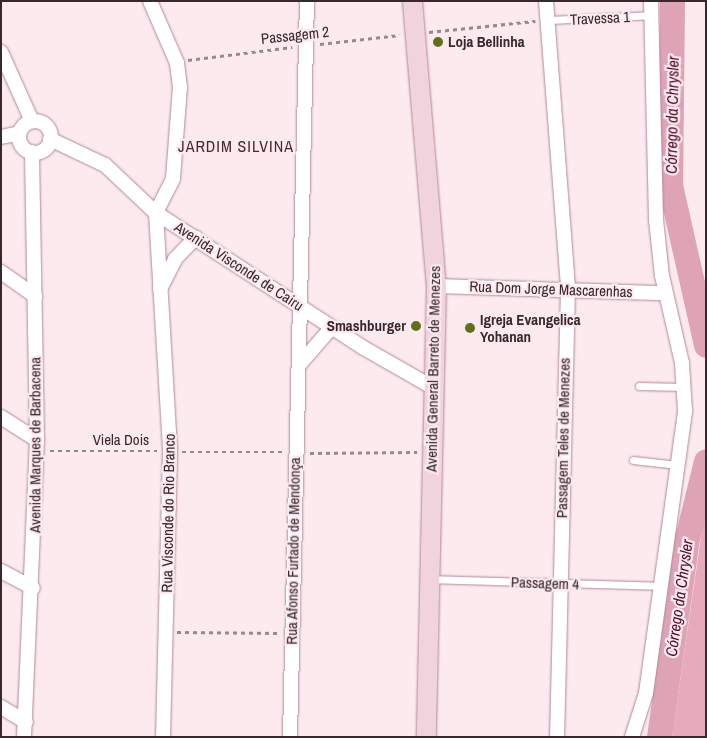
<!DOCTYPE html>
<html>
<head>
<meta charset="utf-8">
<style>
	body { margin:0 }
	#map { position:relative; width:707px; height:738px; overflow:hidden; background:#fceaef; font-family:"Archivo Narrow",sans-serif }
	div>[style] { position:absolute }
	.forest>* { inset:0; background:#e7aabd }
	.river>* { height:25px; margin:-12.5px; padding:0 12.5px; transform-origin:12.5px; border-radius:12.5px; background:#dfa3b6 }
	.path>* { height:2.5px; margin-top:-1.25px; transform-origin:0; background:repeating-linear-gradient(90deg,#99888d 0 4px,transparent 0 8px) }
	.roads { filter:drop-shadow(0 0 1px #b18a96) drop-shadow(0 0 1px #b18a96) }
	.service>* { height:7px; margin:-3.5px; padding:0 3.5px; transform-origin:3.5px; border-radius:3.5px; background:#fff }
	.minor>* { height:14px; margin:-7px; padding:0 7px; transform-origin:7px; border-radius:7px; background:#fff }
	.minor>.ring { margin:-7px; padding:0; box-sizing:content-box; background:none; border:14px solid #fff; border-radius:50% }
	.secondary>* { height:19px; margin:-9.5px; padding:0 9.5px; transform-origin:9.5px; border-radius:9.5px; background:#f0d3dd }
	.dots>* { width:14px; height:14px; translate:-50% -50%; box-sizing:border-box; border:2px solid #fceaef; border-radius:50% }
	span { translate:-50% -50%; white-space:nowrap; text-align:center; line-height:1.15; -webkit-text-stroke:4.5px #fceaef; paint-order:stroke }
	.street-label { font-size:15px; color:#38282d }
	.poi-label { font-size:15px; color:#38282d; font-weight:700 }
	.left { translate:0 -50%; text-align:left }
	.right { translate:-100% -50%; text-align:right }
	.water-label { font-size:16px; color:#520b2c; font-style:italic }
	.neighbourhood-label { font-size:16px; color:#452631; letter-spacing:1px }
	.frame { position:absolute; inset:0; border:2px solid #38282d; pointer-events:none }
</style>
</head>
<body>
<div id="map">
	<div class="forest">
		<div style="clip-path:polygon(706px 502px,706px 737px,672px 737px)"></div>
	</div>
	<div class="river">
		<div style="left:672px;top:1px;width:184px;rotate:90.6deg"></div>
		<div style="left:670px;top:185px;width:164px;rotate:77.3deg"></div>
		<div style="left:659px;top:737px;width:201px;rotate:-82deg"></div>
		<div style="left:687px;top:538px;width:79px;rotate:-76.1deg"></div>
	</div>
	<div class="path">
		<div style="left:429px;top:32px;width:107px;rotate:-5.9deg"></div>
		<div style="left:320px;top:44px;width:80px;rotate:-6.5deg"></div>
		<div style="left:188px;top:60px;width:105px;rotate:-7.1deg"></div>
		<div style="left:50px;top:451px;width:107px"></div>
		<div style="left:182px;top:452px;width:102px"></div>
		<div style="left:310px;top:453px;width:107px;rotate:-0.5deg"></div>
		<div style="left:177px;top:632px;width:102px;rotate:0.6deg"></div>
	</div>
	<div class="roads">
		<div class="service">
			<div style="left:547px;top:20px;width:105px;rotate:-2.7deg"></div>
			<div style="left:639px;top:386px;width:46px;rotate:1.2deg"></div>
			<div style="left:633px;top:460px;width:45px;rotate:6.3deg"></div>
			<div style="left:430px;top:579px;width:232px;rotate:1.7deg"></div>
		</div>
		<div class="minor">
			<div style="left:150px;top:1px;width:68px;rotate:66.5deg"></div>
			<div style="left:177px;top:63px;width:24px;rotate:83deg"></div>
			<div style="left:180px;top:87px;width:92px;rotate:94.4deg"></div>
			<div style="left:173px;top:179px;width:38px;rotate:117deg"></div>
			<div style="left:156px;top:213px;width:238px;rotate:86.6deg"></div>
			<div style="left:170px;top:451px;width:286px;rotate:91.4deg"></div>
			<div style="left:546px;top:1px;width:289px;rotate:85.6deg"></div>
			<div style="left:568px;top:289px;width:448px;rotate:91.4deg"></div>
			<div style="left:1px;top:52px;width:76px;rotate:65.8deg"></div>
			<div class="ring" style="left:19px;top:121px;width:18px;height:18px"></div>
			<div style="left:1px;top:137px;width:19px;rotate:-12deg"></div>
			<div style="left:50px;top:139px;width:61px;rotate:25.3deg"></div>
			<div style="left:105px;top:165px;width:70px;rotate:43.3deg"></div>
			<div style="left:156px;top:213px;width:246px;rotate:33deg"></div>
			<div style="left:362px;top:347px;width:83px;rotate:29.7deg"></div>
			<div style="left:1px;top:272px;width:42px;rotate:35.2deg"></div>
			<div style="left:436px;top:286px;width:229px;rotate:1.8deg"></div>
			<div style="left:160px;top:289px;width:34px;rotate:-63deg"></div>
			<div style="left:175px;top:259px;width:30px;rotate:-46deg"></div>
			<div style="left:299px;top:365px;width:50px;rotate:-49deg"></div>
			<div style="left:1px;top:417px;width:43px;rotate:32.6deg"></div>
			<div style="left:1px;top:571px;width:36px;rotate:28deg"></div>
			<div style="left:1px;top:707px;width:29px;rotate:31deg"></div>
			<div style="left:24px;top:737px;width:297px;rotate:-87.5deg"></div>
			<div style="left:37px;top:440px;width:288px;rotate:-91deg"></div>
			<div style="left:290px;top:737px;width:736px;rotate:-88.68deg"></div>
			<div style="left:632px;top:737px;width:46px;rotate:-72.3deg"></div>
			<div style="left:646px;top:693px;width:285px;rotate:-82.1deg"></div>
			<div style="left:685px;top:411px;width:48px;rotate:-93.6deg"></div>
			<div style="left:682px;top:363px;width:89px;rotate:-102.9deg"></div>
			<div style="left:662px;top:276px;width:56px;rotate:-96.1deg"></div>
			<div style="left:656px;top:220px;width:219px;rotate:-91.3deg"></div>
		</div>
		<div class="secondary">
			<div style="left:412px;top:1px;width:286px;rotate:85.2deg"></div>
			<div style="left:436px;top:286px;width:451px;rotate:91.3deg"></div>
		</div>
	</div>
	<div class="dots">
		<div style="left:438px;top:42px;background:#616f19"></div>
		<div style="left:416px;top:326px;background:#616f19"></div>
		<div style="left:470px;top:328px;background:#616f19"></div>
	</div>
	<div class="street-label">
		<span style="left:600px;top:18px;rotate:-3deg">Travessa 1</span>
		<span style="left:295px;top:35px;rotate:-6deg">Passagem 2</span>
		<span style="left:239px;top:266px;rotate:33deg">Avenida Visconde de Cairu</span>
		<span style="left:551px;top:289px;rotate:2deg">Rua Dom Jorge Mascarenhas</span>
		<span style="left:433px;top:369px;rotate:-89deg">Avenida General Barreto de Menezes</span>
		<span style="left:563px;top:438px;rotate:-89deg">Passagem Teles de Menezes</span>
		<span style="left:121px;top:440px">Viela Dois</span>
		<span style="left:35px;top:445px;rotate:-90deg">Avenida Marques de Barbacena</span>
		<span style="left:168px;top:513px;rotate:-89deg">Rua Visconde do Rio Branco</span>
		<span style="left:293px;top:551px;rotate:-89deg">Rua Afonso Furtado de Mendonça</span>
		<span style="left:545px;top:583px;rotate:2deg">Passagem 4</span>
	</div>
	<div class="poi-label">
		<span class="left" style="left:448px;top:42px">Loja Bellinha</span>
		<span class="left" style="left:480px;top:328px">Igreja Evangelica<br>Yohanan</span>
		<span class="right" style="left:406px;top:326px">Smashburger</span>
	</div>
	<div class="water-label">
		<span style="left:672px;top:115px;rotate:-89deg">Córrego da Chrysler</span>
		<span style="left:679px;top:598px;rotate:-82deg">Córrego da Chrysler</span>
	</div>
	<div class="neighbourhood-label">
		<span style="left:236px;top:146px">JARDIM SILVINA</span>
	</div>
	<div class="frame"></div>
</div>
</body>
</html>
